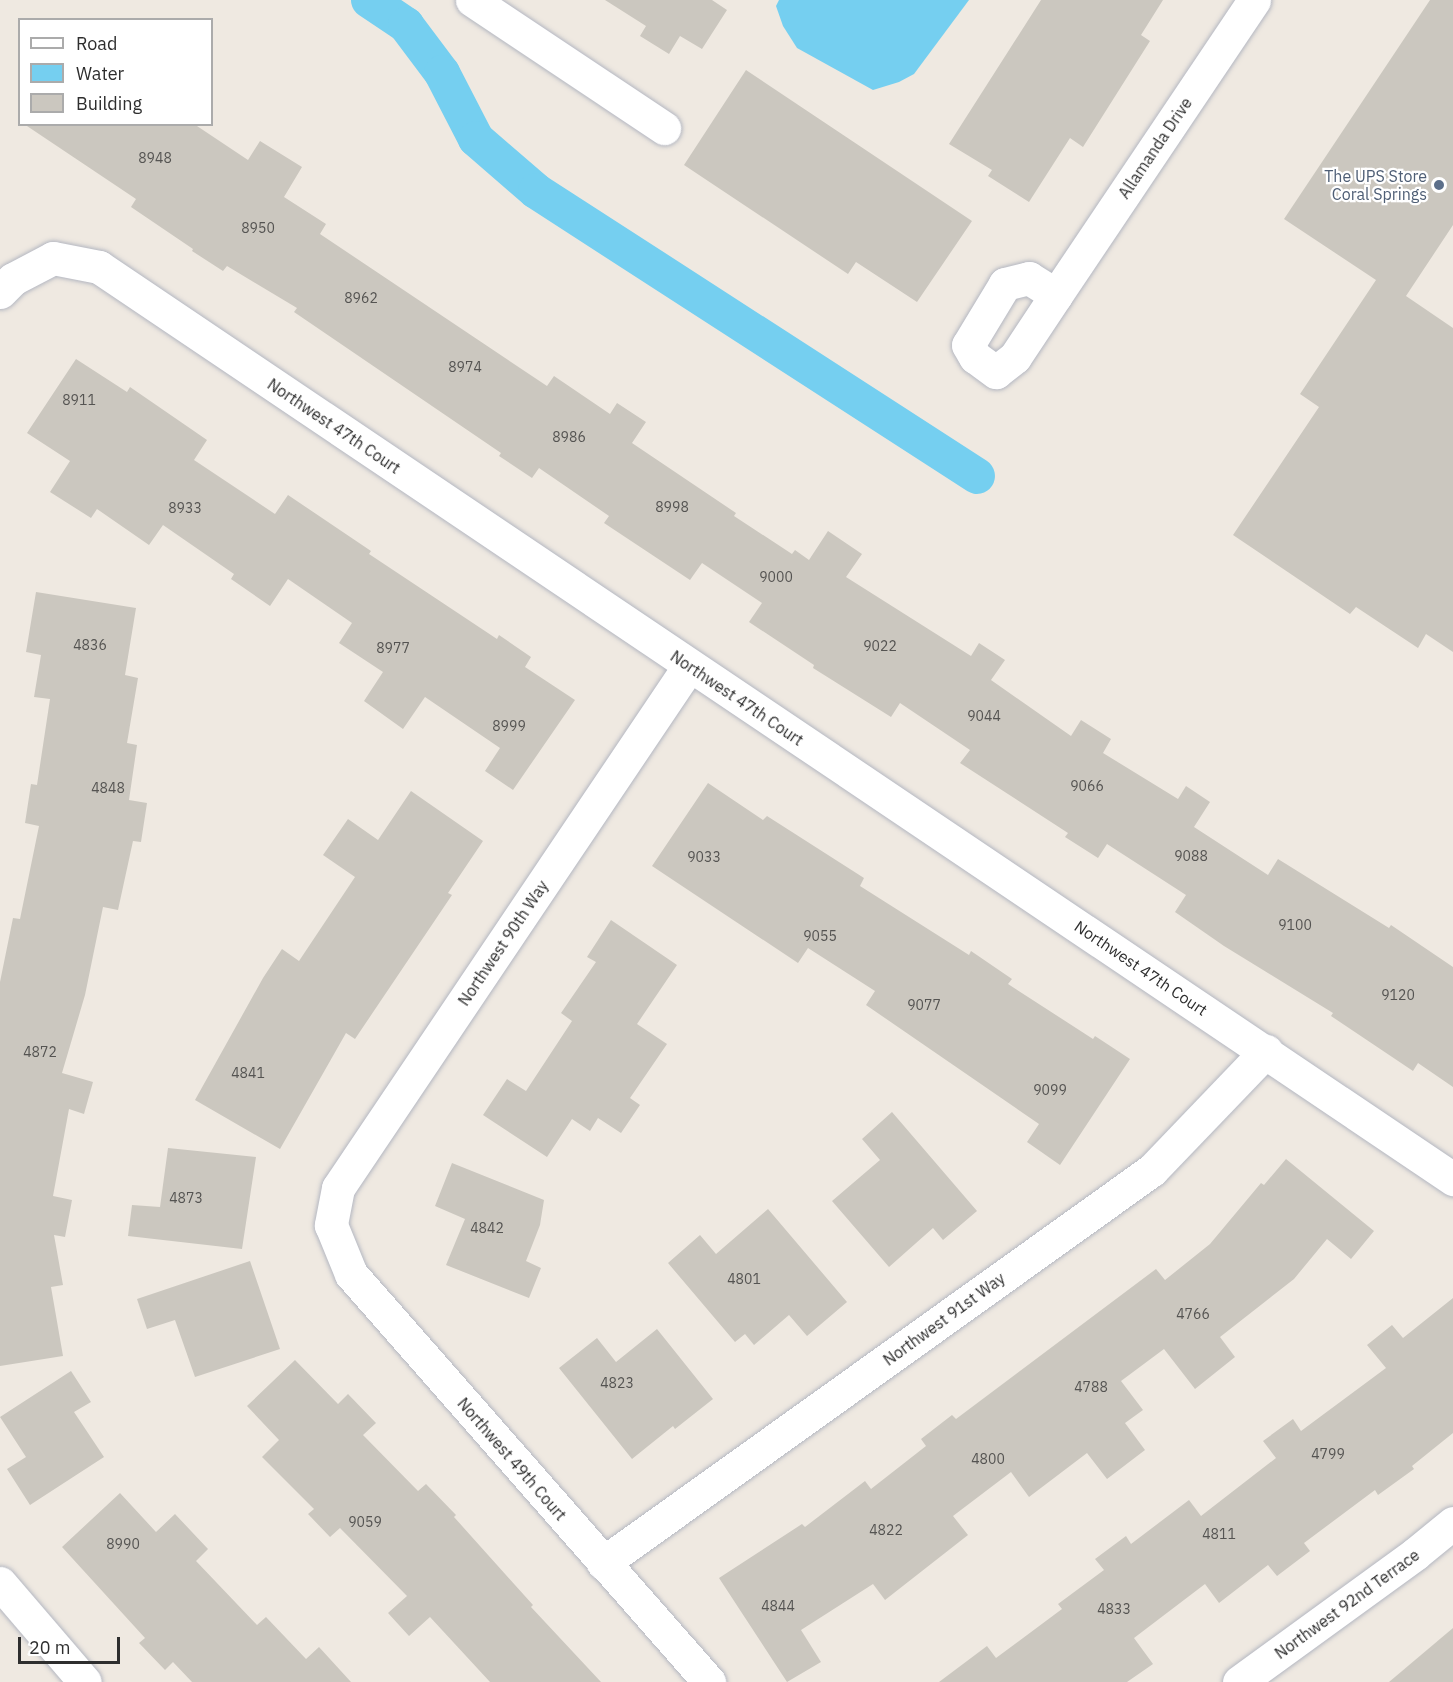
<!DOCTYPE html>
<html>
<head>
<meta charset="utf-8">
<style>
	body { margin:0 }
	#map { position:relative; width:1453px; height:1682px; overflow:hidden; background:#efe9e1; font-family:"IBM Plex Sans",sans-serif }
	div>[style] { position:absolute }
	.water>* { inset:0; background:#75cff0 }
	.canal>* { height:36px; margin:-18px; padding:0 18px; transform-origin:18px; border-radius:18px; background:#75cff0 }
	.building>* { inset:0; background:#cbc7bf }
	.roads { filter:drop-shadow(0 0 2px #b4b7c1) drop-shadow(0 0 2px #b4b7c1) }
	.minor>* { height:33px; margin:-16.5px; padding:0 16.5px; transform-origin:16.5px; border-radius:16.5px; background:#fff }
	.dots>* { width:16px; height:16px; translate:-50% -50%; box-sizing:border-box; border:3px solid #fff; border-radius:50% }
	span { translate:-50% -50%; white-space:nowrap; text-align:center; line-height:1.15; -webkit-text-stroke:4.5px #fff; paint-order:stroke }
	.number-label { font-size:14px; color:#555452 }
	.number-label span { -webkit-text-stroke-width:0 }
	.street-label { font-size:16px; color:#2e2e2e }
	.service-label { font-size:16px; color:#4e5e75 }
	.right { translate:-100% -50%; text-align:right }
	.legend { position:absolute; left:18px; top:18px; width:195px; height:108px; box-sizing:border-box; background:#fff; border:2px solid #ababab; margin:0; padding:8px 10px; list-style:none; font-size:18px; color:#2e2e2e }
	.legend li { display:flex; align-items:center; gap:12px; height:30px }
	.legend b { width:30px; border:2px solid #ababab }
	.scale { position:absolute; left:18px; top:1637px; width:102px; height:27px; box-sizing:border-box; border:3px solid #2e2e2e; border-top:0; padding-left:8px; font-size:18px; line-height:21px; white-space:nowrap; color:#2e2e2e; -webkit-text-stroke:4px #fff; paint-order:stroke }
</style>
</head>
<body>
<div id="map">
	<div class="water">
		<div style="clip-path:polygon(779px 0,969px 0,914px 74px,899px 82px,873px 90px,797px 48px,783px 26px,776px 6px)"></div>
	</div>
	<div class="canal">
		<div style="left:369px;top:0;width:45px;rotate:34deg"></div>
		<div style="left:406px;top:25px;width:60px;rotate:53.1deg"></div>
		<div style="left:442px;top:73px;width:74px;rotate:62.7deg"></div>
		<div style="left:476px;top:139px;width:79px;rotate:40.9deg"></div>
		<div style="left:536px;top:191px;width:525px;rotate:32.87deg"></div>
	</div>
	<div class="building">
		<div style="clip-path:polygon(605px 0,712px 0,727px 10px,702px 49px,680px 36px,669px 54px,640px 36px,646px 26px)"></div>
		<div style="clip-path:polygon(1041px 0,1163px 0,1141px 35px,1150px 41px,1083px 147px,1070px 138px,1029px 202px,988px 176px,992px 170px,949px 144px)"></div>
		<div style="clip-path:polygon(1430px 0,1453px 0,1453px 225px,1406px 296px,1453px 328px,1453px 652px,1426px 634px,1418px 648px,1356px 607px,1350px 614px,1233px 535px,1319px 407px,1300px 394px,1376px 280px,1284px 219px)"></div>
		<div style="clip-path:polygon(746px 70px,972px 221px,917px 302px,856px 262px,848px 274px,684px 165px)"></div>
		<div style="clip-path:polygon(24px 124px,194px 124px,248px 160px,260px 141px,302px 167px,284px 197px,326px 224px,320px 234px,547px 386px,554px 376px,610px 414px,617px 403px,646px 422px,632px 443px,736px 513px,734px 516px,792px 554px,795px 550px,809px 560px,828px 531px,862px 554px,846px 577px,971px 656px,979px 643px,1005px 660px,991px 680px,1071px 736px,1081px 720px,1111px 739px,1103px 753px,1178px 799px,1186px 786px,1210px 802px,1194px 827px,1268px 875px,1278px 859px,1389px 928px,1391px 925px,1453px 967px,1453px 1087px,1418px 1063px,1413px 1071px,1331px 1016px,1333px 1013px,1224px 946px,1175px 912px,1186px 895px,1107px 844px,1098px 858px,1065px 837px,1068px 833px,960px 763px,970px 750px,900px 703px,891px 717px,813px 668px,814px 665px,749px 622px,762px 603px,702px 563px,690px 580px,604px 523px,609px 516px,539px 468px,532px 478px,499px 456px,501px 453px,294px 312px,297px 308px,227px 266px,223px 271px,192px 251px,193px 249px,131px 207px,136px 199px)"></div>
		<div style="clip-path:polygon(76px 359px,127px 392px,130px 387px,207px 440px,194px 460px,275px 514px,288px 495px,371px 551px,369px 554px,497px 639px,499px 635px,531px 657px,525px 667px,575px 700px,513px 790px,485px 771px,500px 748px,425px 697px,403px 729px,364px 701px,383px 672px,339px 643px,352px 623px,288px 579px,270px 606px,231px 579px,234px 574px,163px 525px,149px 545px,97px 509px,91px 518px,50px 492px,70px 461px,27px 433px)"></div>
		<div style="clip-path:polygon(36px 592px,136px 608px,125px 675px,138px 678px,127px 743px,137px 745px,129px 800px,147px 803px,141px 842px,133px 841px,118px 910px,103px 907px,85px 995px,62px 1073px,93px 1082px,84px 1114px,69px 1109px,53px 1196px,72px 1200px,65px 1237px,54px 1235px,63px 1285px,51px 1287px,63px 1356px,0 1366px,0 982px,13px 918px,20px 919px,39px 826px,25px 823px,31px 784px,37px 785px,50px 699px,34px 697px,41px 655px,26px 652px)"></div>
		<div style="clip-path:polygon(708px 783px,763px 820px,767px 816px,864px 878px,860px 886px,969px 955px,971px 951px,1012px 979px,1008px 984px,1093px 1039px,1095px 1036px,1130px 1059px,1060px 1165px,1027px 1142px,1039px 1124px,866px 1005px,875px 991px,808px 948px,798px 963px,652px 866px)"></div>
		<div style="clip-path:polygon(411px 791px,483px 841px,448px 893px,452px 895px,355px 1039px,346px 1033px,280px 1149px,195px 1100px,263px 978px,282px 949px,299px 961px,355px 877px,323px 855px,348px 819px,378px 840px)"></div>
		<div style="clip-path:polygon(611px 920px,677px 965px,637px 1024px,667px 1044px,630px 1098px,640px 1105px,621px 1133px,598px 1118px,590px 1131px,572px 1119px,547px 1157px,483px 1115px,507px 1079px,526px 1091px,572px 1021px,561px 1013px,596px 962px,587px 957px)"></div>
		<div style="clip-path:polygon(892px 1112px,977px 1211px,943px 1240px,933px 1228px,889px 1267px,832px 1201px,880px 1160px,862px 1139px)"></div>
		<div style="clip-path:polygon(168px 1148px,256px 1157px,242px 1249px,128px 1236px,132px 1205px,160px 1207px)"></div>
		<div style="clip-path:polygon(1286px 1159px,1374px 1231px,1351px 1259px,1327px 1239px,1294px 1279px,1220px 1337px,1235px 1357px,1195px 1389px,1164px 1349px,1121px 1381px,1143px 1410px,1125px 1423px,1145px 1450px,1107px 1479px,1087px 1453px,1029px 1497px,1011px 1472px,953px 1516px,968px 1535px,885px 1600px,873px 1584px,801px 1630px,821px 1662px,787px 1682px,719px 1578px,802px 1524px,805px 1527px,865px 1481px,871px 1489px,926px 1446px,921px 1439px,952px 1415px,956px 1419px,1156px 1269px,1165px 1280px,1210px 1244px,1261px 1183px,1264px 1185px)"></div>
		<div style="clip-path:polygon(452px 1163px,544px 1200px,540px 1225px,526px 1261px,541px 1268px,529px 1298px,446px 1265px,465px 1219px,435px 1206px)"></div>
		<div style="clip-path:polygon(768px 1209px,847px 1302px,807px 1336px,789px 1315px,754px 1345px,745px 1334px,735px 1342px,668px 1263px,700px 1235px,716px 1254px)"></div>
		<div style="clip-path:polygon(250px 1261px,280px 1349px,195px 1377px,175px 1320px,147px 1329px,137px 1299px)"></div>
		<div style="clip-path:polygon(1453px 1298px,1453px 1433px,1412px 1466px,1414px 1469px,1378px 1495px,1375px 1490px,1304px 1543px,1310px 1551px,1277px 1576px,1268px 1565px,1219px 1603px,1205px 1584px,1134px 1638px,1153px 1664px,1127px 1682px,939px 1682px,987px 1646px,996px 1658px,1062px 1609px,1058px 1604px,1104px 1570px,1095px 1559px,1126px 1536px,1131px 1544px,1189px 1500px,1201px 1516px,1276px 1458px,1263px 1441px,1293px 1419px,1301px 1431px,1386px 1368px,1367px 1345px,1392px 1325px,1403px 1338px)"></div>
		<div style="clip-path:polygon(657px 1329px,713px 1399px,675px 1429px,673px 1426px,632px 1459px,559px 1368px,597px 1338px,616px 1362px)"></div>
		<div style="clip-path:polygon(295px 1360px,338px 1404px,348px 1394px,376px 1423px,363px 1435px,418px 1491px,426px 1484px,456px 1515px,454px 1517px,533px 1605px,531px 1607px,601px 1682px,490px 1682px,430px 1617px,409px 1636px,388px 1613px,407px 1596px,340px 1528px,330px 1537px,308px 1514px,314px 1509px,262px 1457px,279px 1440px,247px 1406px)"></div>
		<div style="clip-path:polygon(71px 1371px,91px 1402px,74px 1412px,104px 1457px,30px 1505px,7px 1469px,26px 1457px,0 1417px)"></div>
		<div style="clip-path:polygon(120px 1493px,156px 1532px,175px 1514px,208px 1549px,196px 1561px,257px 1625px,266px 1617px,306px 1659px,319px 1647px,351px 1682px,192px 1682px,173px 1662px,165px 1670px,139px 1643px,145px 1638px,62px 1547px)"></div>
		<div style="clip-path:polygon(1453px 1628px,1453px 1682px,1389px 1682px)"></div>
	</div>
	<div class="roads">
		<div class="minor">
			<div style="left:472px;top:0;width:231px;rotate:33.7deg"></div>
			<div style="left:0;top:292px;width:18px;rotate:-45deg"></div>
			<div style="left:13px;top:279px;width:45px;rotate:-27.7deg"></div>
			<div style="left:53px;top:258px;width:47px;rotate:11.1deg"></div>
			<div style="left:99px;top:267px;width:1633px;rotate:33.96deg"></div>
			<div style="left:1056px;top:295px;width:32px;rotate:-148deg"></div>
			<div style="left:1029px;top:278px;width:25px;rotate:166deg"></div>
			<div style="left:1005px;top:284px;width:71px;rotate:121.2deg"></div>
			<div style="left:968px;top:345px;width:14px;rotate:60deg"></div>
			<div style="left:975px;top:357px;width:26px;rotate:36deg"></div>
			<div style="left:996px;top:372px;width:24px;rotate:-38deg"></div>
			<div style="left:1015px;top:357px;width:74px;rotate:-56.5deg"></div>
			<div style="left:1056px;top:295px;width:355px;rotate:-56.1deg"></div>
			<div style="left:689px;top:666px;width:629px;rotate:123.92deg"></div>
			<div style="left:338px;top:1188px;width:38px;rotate:101deg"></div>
			<div style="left:331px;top:1225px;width:53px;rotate:67.8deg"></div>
			<div style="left:351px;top:1274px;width:543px;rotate:48.73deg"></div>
			<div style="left:603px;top:1563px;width:675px;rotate:-35.6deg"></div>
			<div style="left:1152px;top:1170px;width:165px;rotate:-46.2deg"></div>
			<div style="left:0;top:1583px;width:130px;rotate:49.4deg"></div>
			<div style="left:1239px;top:1682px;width:218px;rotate:-36deg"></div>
			<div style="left:1415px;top:1554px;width:49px;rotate:-39.2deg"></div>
		</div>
	</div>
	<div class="dots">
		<div style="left:1439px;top:185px;background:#5c6f8a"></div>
	</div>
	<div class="number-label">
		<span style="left:155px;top:158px">8948</span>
		<span style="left:258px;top:228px">8950</span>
		<span style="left:361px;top:298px">8962</span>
		<span style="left:465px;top:367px">8974</span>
		<span style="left:79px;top:400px">8911</span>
		<span style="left:569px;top:437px">8986</span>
		<span style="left:672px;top:507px">8998</span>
		<span style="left:185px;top:508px">8933</span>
		<span style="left:776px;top:577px">9000</span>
		<span style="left:90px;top:645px">4836</span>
		<span style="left:880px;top:646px">9022</span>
		<span style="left:393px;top:648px">8977</span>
		<span style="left:984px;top:716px">9044</span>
		<span style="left:509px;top:726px">8999</span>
		<span style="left:1087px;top:786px">9066</span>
		<span style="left:108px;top:788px">4848</span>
		<span style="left:1191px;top:856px">9088</span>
		<span style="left:704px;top:857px">9033</span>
		<span style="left:1295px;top:925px">9100</span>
		<span style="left:820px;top:936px">9055</span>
		<span style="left:1398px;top:995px">9120</span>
		<span style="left:924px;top:1005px">9077</span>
		<span style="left:40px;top:1052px">4872</span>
		<span style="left:248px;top:1073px">4841</span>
		<span style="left:1050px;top:1090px">9099</span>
		<span style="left:186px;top:1198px">4873</span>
		<span style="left:487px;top:1228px">4842</span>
		<span style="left:744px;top:1279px">4801</span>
		<span style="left:1193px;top:1314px">4766</span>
		<span style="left:617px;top:1383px">4823</span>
		<span style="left:1091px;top:1387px">4788</span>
		<span style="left:1328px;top:1454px">4799</span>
		<span style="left:988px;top:1459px">4800</span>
		<span style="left:365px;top:1522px">9059</span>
		<span style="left:886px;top:1530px">4822</span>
		<span style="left:1219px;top:1534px">4811</span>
		<span style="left:123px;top:1544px">8990</span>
		<span style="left:778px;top:1606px">4844</span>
		<span style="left:1114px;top:1609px">4833</span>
	</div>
	<div class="street-label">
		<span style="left:1155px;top:148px;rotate:-56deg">Allamanda Drive</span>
		<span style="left:334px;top:426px;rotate:34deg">Northwest 47th Court</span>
		<span style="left:737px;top:698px;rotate:34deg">Northwest 47th Court</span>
		<span style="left:503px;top:943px;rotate:-56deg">Northwest 90th Way</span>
		<span style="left:1141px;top:968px;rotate:34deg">Northwest 47th Court</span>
		<span style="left:944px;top:1319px;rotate:-36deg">Northwest 91st Way</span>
		<span style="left:512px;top:1459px;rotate:49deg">Northwest 49th Court</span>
		<span style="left:1347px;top:1604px;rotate:-36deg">Northwest 92nd Terrace</span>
	</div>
	<div class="service-label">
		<span class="right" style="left:1427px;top:185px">The UPS Store<br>Coral Springs</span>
	</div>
	<ul class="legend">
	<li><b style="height:8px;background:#fff"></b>Road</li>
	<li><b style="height:16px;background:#75cff0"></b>Water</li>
	<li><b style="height:16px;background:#cbc7bf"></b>Building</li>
	</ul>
	<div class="scale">20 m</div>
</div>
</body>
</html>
